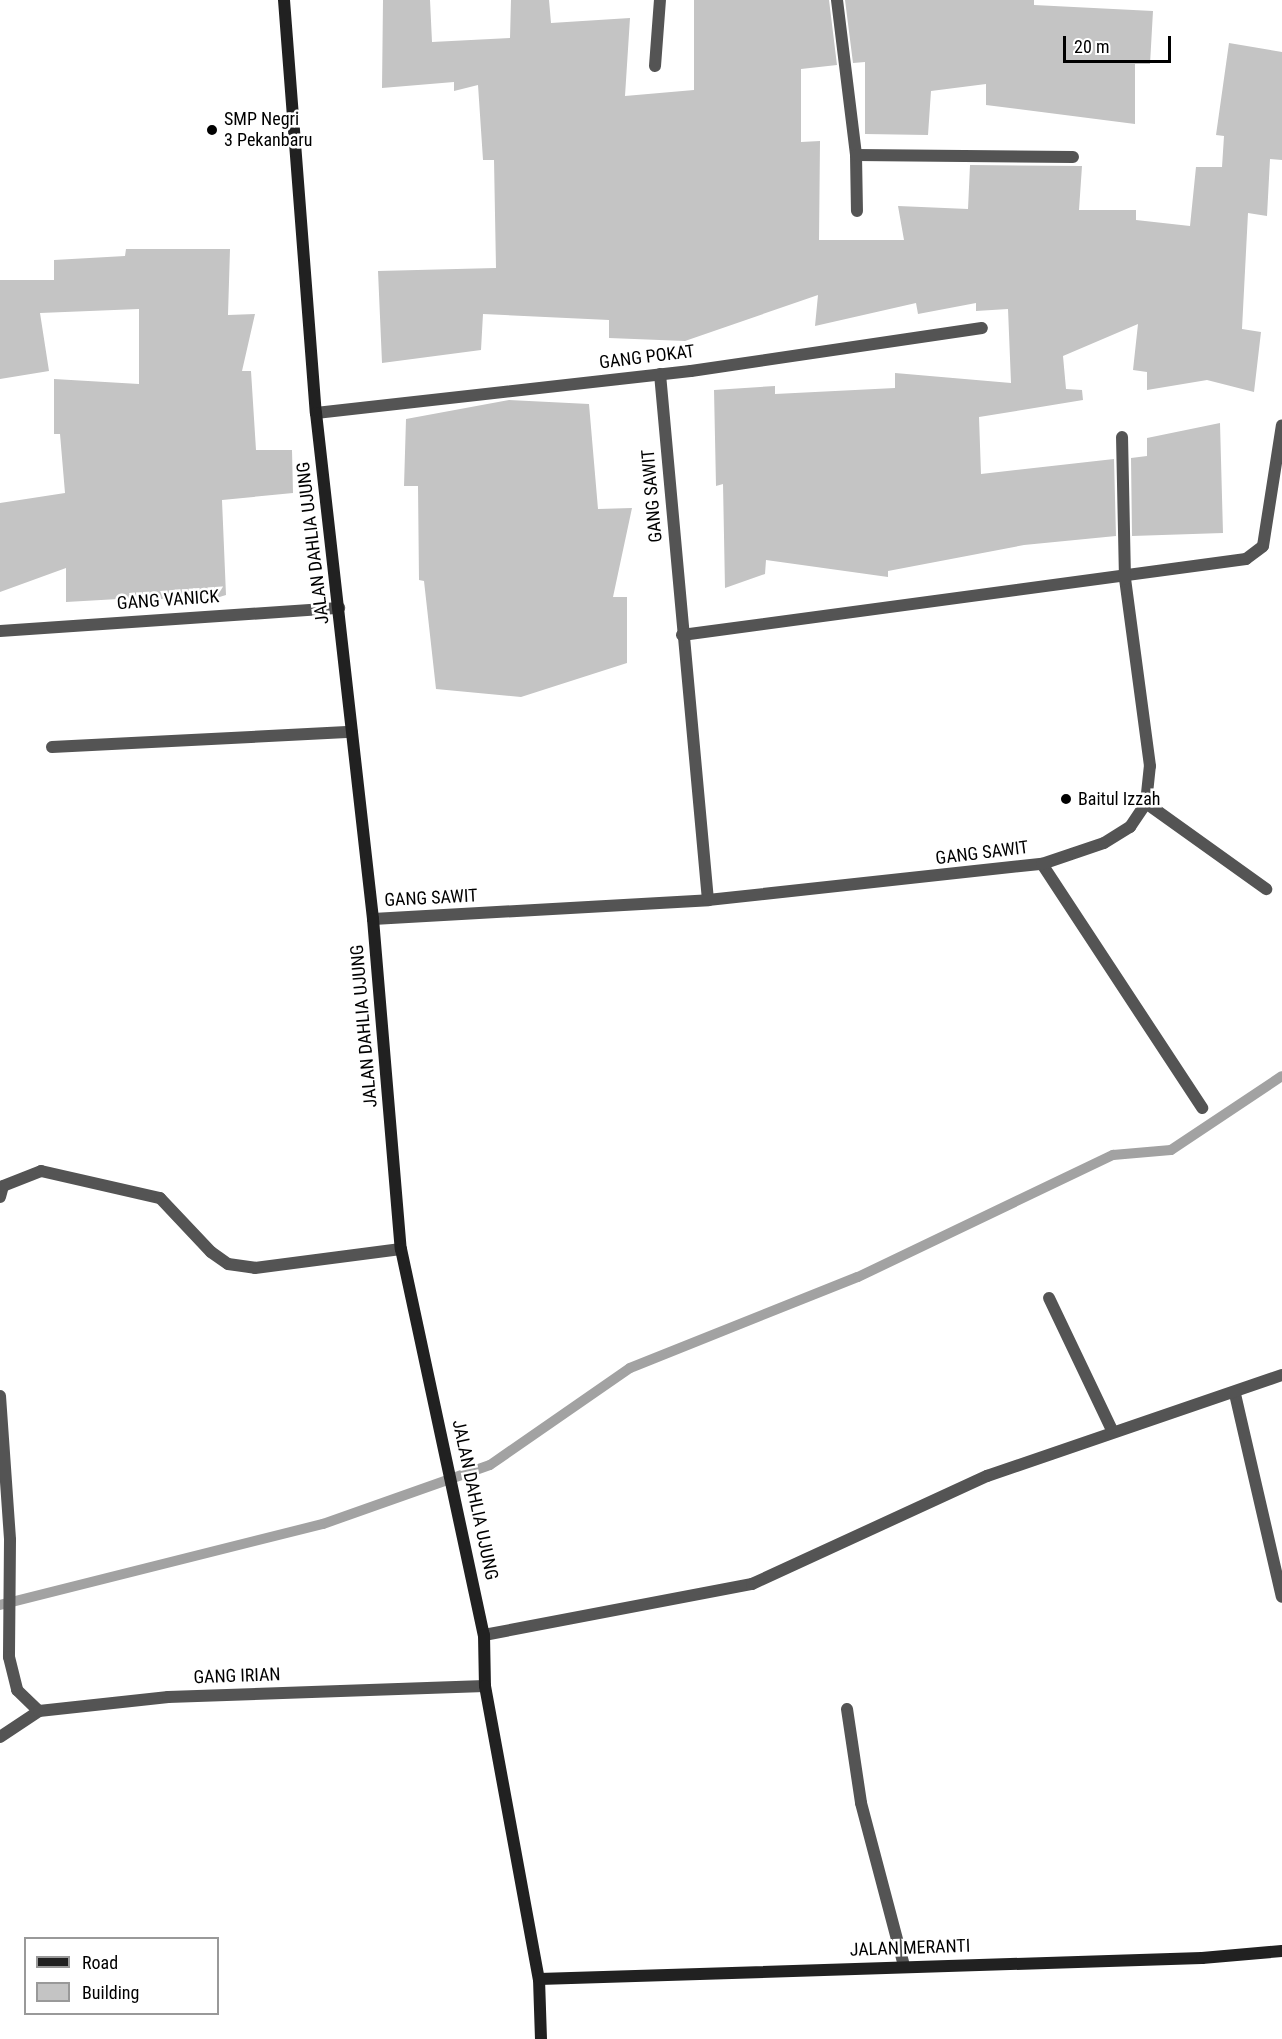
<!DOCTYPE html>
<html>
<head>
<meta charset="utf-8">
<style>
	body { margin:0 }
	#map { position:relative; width:1282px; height:2039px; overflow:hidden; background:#fff; font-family:"Roboto Condensed",sans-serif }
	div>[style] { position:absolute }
	.stream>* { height:10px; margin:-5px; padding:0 5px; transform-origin:5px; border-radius:5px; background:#a2a2a2 }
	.building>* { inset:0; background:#c4c4c4 }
	.lane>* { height:12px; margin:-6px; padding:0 6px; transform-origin:6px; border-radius:6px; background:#545454 }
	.street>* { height:12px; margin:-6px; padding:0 6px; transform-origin:6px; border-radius:6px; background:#545454 }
	.secondary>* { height:12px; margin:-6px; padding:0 6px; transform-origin:6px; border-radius:6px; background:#212121 }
	.dots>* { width:16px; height:16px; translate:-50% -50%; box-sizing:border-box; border:3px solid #fff; border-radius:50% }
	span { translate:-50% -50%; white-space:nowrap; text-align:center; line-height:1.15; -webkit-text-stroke:5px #fff; paint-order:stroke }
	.poi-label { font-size:18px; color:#000 }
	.left { translate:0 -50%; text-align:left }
	.street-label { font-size:18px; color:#000 }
	.legend { position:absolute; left:24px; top:1937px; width:195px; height:78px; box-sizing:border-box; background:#fff; border:2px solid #999; margin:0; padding:8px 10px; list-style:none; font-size:18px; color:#000 }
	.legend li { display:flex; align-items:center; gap:12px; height:30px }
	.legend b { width:30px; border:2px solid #999 }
	.scale { position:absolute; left:1063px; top:36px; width:108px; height:27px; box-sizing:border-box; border:3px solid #000; border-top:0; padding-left:8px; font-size:18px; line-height:21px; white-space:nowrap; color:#000; -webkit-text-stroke:4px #fff; paint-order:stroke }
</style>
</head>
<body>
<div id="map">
	<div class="stream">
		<div style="left:0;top:1605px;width:333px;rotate:-14.1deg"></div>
		<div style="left:323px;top:1524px;width:177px;rotate:-19.5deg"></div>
		<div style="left:490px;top:1465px;width:170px;rotate:-34.7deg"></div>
		<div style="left:630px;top:1368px;width:245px;rotate:-21.8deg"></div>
		<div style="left:858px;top:1277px;width:283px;rotate:-25.6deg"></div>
		<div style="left:1113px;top:1155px;width:58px;rotate:-4.9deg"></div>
		<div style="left:1171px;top:1150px;width:133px;rotate:-33.7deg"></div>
	</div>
	<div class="building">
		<div style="clip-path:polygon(383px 0,430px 0,432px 42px,510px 38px,511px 0,549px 0,551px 23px,630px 18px,625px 96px,694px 90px,694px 0,829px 0,837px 65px,801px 69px,801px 142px,820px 141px,819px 240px,904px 240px,898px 206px,968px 209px,970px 165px,1082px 166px,1079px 210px,1136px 210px,1136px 220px,1190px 226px,1196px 167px,1222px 167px,1224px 136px,1216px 135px,1229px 43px,1282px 52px,1282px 160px,1270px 159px,1267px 216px,1248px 213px,1242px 329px,1261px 332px,1254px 392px,1207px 380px,1147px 390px,1147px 372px,1133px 370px,1138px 324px,1063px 356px,1066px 389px,1082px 390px,1083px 400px,979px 417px,981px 474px,1114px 459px,1116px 536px,1024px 545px,888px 571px,888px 577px,766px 560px,765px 574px,725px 588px,723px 484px,716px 486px,714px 390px,775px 386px,775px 394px,895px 388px,895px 373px,1011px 383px,1008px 309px,976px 311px,976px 303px,918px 314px,916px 303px,815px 326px,818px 295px,685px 341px,609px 338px,609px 320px,483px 314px,481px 350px,382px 363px,378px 271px,496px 268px,494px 160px,483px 160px,478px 85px,454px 91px,454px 82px,382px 88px)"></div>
		<div style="clip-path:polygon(845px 0,1034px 0,1034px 5px,1153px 11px,1150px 64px,1135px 64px,1135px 124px,986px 105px,986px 84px,931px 91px,928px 135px,865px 134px,865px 62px,853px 63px)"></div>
		<div style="clip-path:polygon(126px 249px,230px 249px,228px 315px,255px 314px,242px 371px,251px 371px,256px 450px,292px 450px,293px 493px,222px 500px,226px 595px,197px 604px,196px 591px,135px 605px,136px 598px,66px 602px,66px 568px,0 592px,0 503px,65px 493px,60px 434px,54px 434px,54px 379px,139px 384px,139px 309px,40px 313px,49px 371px,0 379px,0 280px,54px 280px,54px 260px,125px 256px)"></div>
		<div style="clip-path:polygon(509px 400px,589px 404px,598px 509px,632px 508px,613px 597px,627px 597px,627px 663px,521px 697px,436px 689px,424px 581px,419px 580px,418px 486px,404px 486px,406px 419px)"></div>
		<div style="clip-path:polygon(1220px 423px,1223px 533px,1132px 536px,1131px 458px,1147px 456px,1147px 438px)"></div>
	</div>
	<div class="lane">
		<div style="left:52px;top:747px;width:300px;rotate:-2.9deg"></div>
	</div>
	<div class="street">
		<div style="left:837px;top:0;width:156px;rotate:83deg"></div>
		<div style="left:856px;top:155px;width:56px;rotate:89deg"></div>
		<div style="left:655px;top:66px;width:66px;rotate:-85.7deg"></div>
		<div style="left:856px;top:155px;width:217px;rotate:0.5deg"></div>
		<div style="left:660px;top:374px;width:528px;rotate:84.79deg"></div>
		<div style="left:316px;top:413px;width:377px;rotate:-6.4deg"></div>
		<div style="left:691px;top:371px;width:294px;rotate:-8.4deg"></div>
		<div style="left:0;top:631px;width:340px;rotate:-3.9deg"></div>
		<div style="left:682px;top:635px;width:569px;rotate:-7.67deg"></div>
		<div style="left:1246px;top:559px;width:21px;rotate:-37deg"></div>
		<div style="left:1263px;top:546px;width:122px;rotate:-81.1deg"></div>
		<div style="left:1146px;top:803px;width:148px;rotate:35.6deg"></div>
		<div style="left:1042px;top:864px;width:292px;rotate:56.7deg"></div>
		<div style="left:373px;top:919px;width:336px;rotate:-3.2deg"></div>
		<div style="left:708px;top:900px;width:336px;rotate:-6.2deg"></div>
		<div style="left:1042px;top:864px;width:65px;rotate:-18.7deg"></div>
		<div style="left:1104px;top:843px;width:31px;rotate:-32deg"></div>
		<div style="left:1130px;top:827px;width:29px;rotate:-56deg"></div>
		<div style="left:1146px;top:803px;width:37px;rotate:-84deg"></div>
		<div style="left:1150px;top:766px;width:189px;rotate:-97.6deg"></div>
		<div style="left:1125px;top:579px;width:142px;rotate:-91.2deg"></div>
		<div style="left:0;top:1197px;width:11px;rotate:-75deg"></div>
		<div style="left:3px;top:1186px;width:41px;rotate:-21.5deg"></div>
		<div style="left:41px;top:1171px;width:122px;rotate:12.8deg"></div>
		<div style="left:160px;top:1198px;width:74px;rotate:46.6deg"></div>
		<div style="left:211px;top:1252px;width:21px;rotate:35deg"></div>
		<div style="left:228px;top:1264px;width:27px;rotate:8deg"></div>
		<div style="left:255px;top:1268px;width:147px;rotate:-7.4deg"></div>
		<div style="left:1049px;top:1298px;width:148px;rotate:64.5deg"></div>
		<div style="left:1235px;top:1394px;width:208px;rotate:77deg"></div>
		<div style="left:0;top:1396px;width:144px;rotate:86deg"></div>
		<div style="left:10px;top:1540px;width:117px;rotate:90.5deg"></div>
		<div style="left:9px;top:1657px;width:34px;rotate:76deg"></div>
		<div style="left:17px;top:1690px;width:30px;rotate:44deg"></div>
		<div style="left:484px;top:1635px;width:273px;rotate:-10.8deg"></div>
		<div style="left:752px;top:1584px;width:259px;rotate:-24.7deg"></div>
		<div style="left:987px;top:1476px;width:312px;rotate:-18.9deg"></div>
		<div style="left:847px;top:1709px;width:95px;rotate:81.5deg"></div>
		<div style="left:861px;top:1803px;width:169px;rotate:75.2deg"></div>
		<div style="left:0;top:1737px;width:47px;rotate:-33.7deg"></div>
		<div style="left:39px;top:1711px;width:130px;rotate:-6.2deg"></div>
		<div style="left:168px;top:1697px;width:317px;rotate:-2deg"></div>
	</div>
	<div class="secondary">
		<div style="left:284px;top:0;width:414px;rotate:85.6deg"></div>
		<div style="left:316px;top:413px;width:509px;rotate:83.57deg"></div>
		<div style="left:373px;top:919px;width:331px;rotate:85.2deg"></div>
		<div style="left:401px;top:1249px;width:395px;rotate:77.9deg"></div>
		<div style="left:484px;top:1635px;width:51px;rotate:88.9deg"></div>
		<div style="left:485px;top:1686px;width:298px;rotate:79.6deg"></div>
		<div style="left:539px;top:1979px;width:60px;rotate:88.1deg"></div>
		<div style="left:539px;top:1979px;width:663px;rotate:-1.81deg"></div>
		<div style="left:1202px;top:1958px;width:80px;rotate:-5deg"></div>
	</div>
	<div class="dots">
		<div style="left:212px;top:130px;background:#000"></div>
		<div style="left:1066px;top:799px;background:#000"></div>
	</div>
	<div class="poi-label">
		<span class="left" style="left:224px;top:130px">SMP Negri<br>3 Pekanbaru</span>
		<span class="left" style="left:1078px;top:799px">Baitul Izzah</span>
	</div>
	<div class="street-label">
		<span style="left:647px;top:357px;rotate:-7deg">GANG POKAT</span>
		<span style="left:652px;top:496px;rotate:-95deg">GANG SAWIT</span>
		<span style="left:313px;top:543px;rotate:-97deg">JALAN DAHLIA UJUNG</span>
		<span style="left:168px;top:600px;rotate:-4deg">GANG VANICK</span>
		<span style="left:982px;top:853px;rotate:-7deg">GANG SAWIT</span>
		<span style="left:431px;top:898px;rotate:-3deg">GANG SAWIT</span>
		<span style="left:364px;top:1026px;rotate:-95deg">JALAN DAHLIA UJUNG</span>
		<span style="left:475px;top:1500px;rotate:78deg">JALAN DAHLIA UJUNG</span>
		<span style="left:237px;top:1676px;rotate:-2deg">GANG IRIAN</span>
		<span style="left:910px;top:1948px;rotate:-2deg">JALAN MERANTI</span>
	</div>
	<ul class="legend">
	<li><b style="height:8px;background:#212121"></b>Road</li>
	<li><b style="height:16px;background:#c4c4c4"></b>Building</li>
	</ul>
	<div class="scale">20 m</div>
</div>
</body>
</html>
